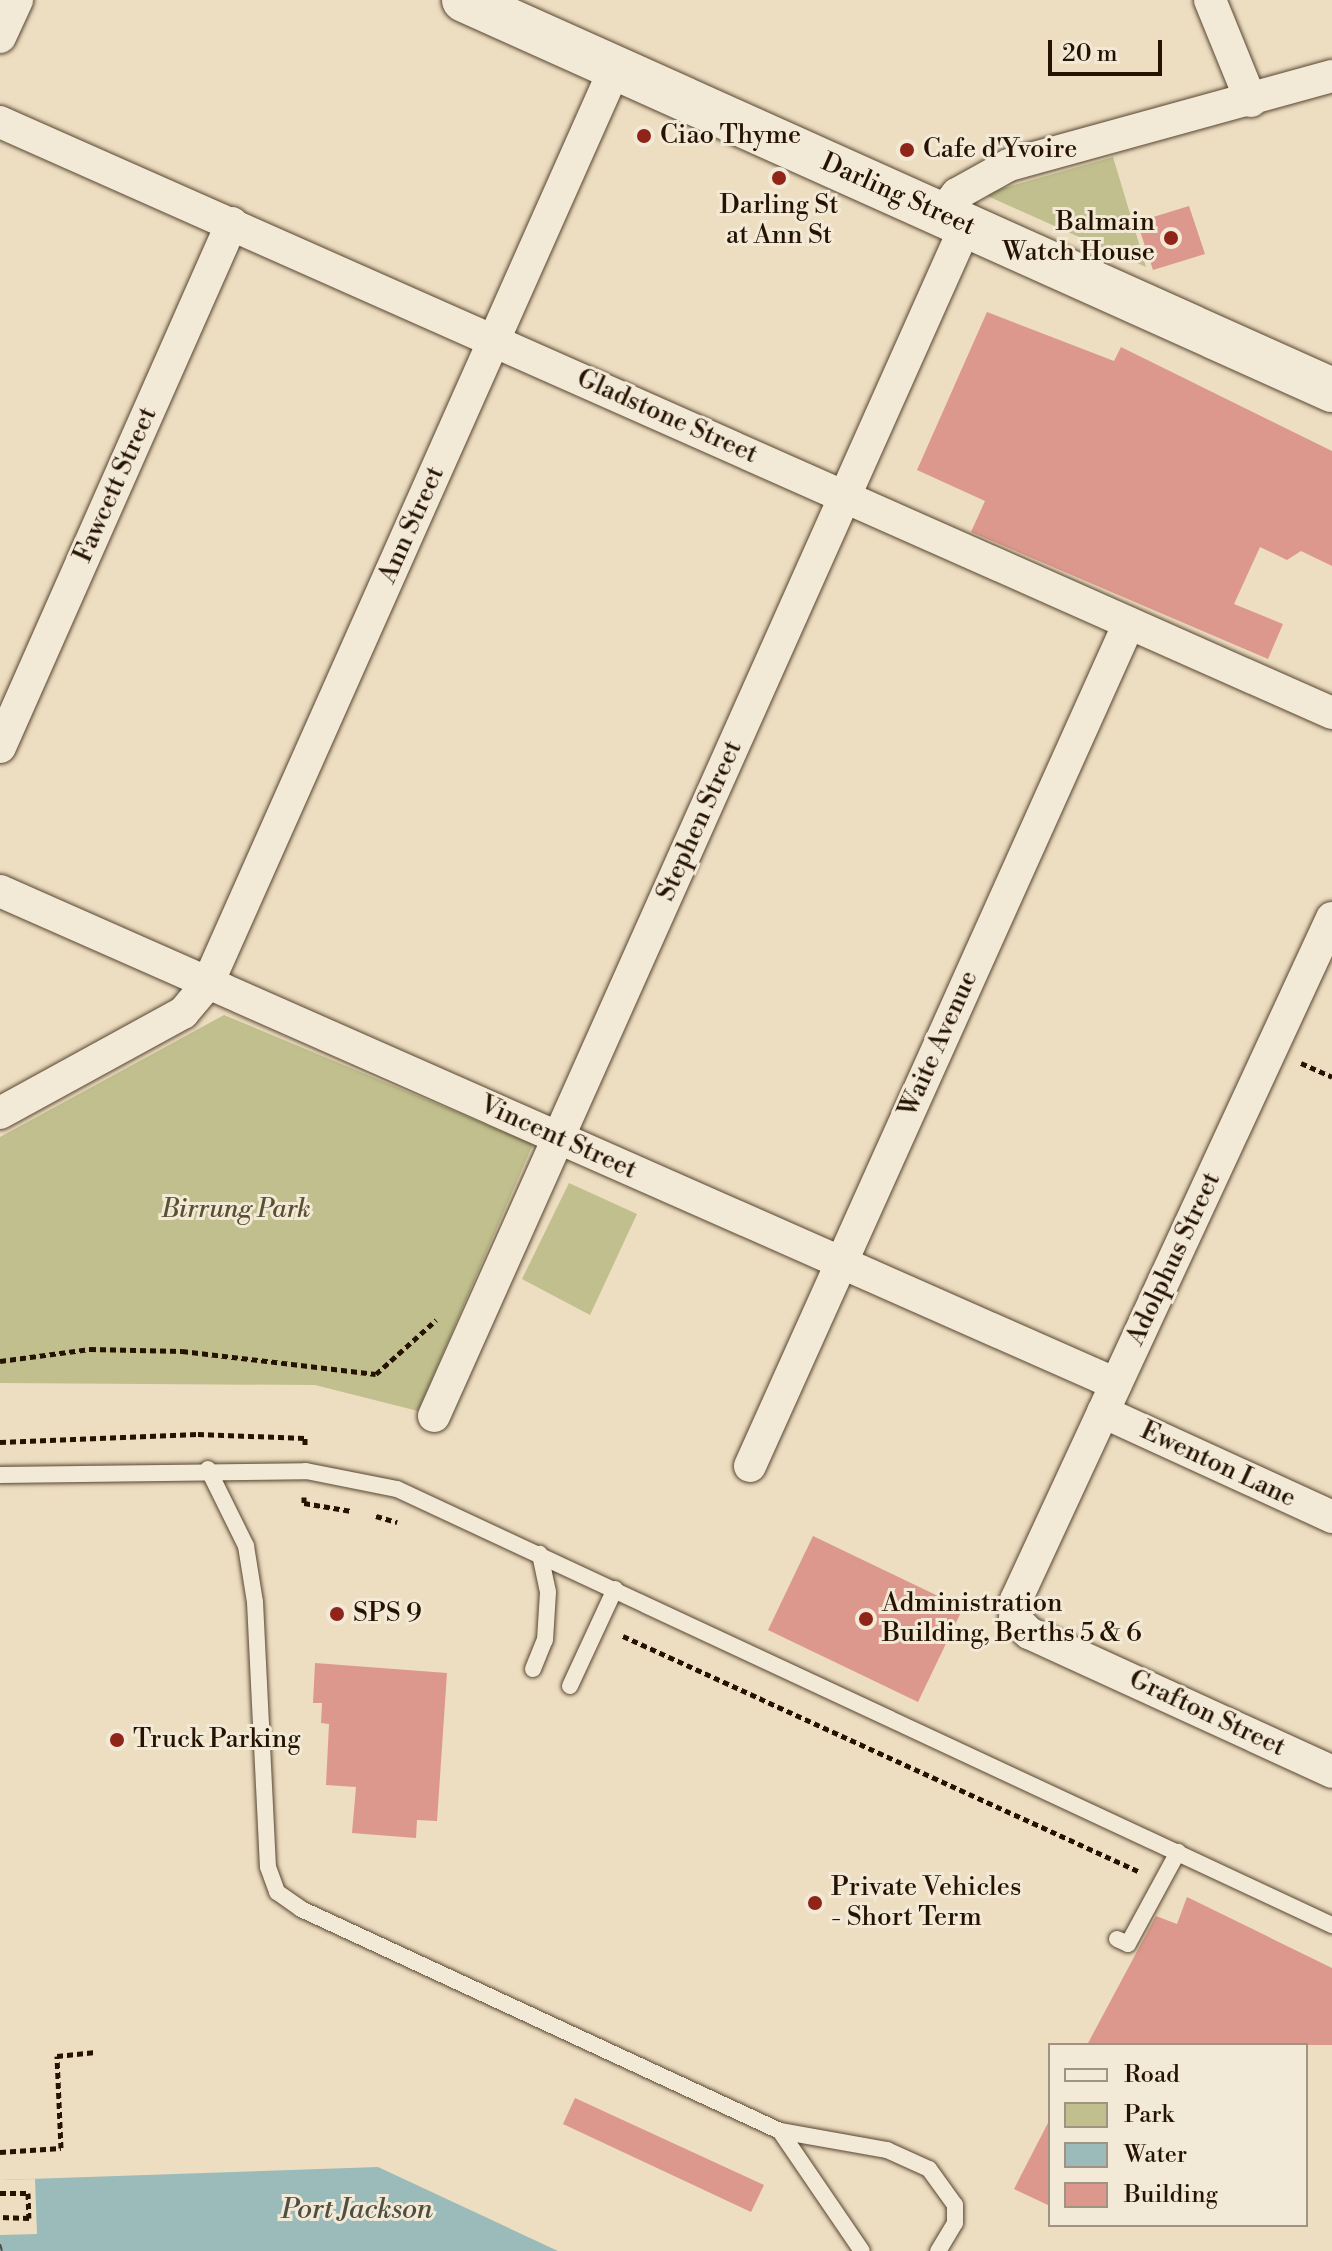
<!DOCTYPE html>
<html>
<head>
<meta charset="utf-8">
<style>
	body { margin:0 }
	#map { position:relative; width:1332px; height:2251px; overflow:hidden; background:#edddc1; font-family:"Libre Bodoni",serif }
	div>[style] { position:absolute }
	.green>* { inset:0; background:#c0bf8d }
	.water>* { inset:0; background:#9abbb9 }
	.pier>* { inset:0; background:#edddc1 }
	.ferry>* { height:2px; margin-top:-1px; transform-origin:0; background:repeating-linear-gradient(90deg,#4e4e41 0 10px,transparent 0 18px) }
	.building>* { inset:0; background:#dd988d }
	.path>* { height:5px; margin-top:-2.5px; transform-origin:0; background:repeating-linear-gradient(90deg,#251300 0 6px,transparent 0 10px) }
	.roads { filter:drop-shadow(0 0 2px #574630) drop-shadow(0 0 2px #574630) }
	.lane>* { height:16px; margin:-8px; padding:0 8px; transform-origin:8px; border-radius:8px; background:#f3e9d7 }
	.street>* { height:32px; margin:-16px; padding:0 16px; transform-origin:16px; border-radius:16px; background:#f3e9d7 }
	.secondary>* { height:44px; margin:-22px; padding:0 22px; transform-origin:22px; border-radius:22px; background:#f3e9d7 }
	.dots>* { width:22px; height:22px; translate:-50% -50%; box-sizing:border-box; border:4px solid #f3e9d7; border-radius:50% }
	span { translate:-50% -50%; white-space:nowrap; text-align:center; line-height:1.15; -webkit-text-stroke:6px #f3e9d7; paint-order:stroke }
	.poi-label { font-size:26px; color:#251300 }
	.left { translate:0 -50%; text-align:left }
	.right { translate:-100% -50%; text-align:right }
	.street-label { font-size:26px; color:#251300 }
	.park-label { font-size:26px; color:#5b4f31; font-style:italic }
	.water-label { font-size:28px; color:#4e4e41; font-style:italic }
	.legend { position:absolute; left:1048px; top:2043px; width:260px; height:184px; box-sizing:border-box; background:#f3e9d7; border:2px solid #a19381; margin:0; padding:10px 14px; list-style:none; font-size:24px; color:#251300 }
	.legend li { display:flex; align-items:center; gap:16px; height:40px }
	.legend b { width:40px; border:2px solid #a19381 }
	.scale { position:absolute; left:1048px; top:40px; width:114px; height:36px; box-sizing:border-box; border:4px solid #251300; border-top:0; padding-left:10px; font-size:24px; line-height:28px; white-space:nowrap; color:#251300; -webkit-text-stroke:6px #f3e9d7; paint-order:stroke }
</style>
</head>
<body>
<div id="map">
	<div class="green">
		<div style="clip-path:polygon(1113px 157px,1146px 267px,983px 194px)"></div>
		<div style="clip-path:polygon(224px 1015px,533px 1144px,418px 1411px,315px 1385px,0 1383px,0 1137px)"></div>
		<div style="clip-path:polygon(569px 1183px,637px 1214px,590px 1315px,522px 1279px)"></div>
	</div>
	<div class="water">
		<div style="clip-path:polygon(378px 2167px,558px 2251px,0 2251px,0 2180px)"></div>
	</div>
	<div class="pier">
		<div style="clip-path:polygon(35px 2179px,37px 2234px,0 2235px,0 2180px)"></div>
	</div>
	<div class="ferry">
		<div style="left:0;top:2244px;width:7px;rotate:74deg"></div>
	</div>
	<div class="building">
		<div style="clip-path:polygon(1189px 206px,1205px 254px,1153px 270px,1137px 222px)"></div>
		<div style="clip-path:polygon(987px 312px,1114px 361px,1121px 347px,1332px 451px,1332px 566px,1301px 551px,1287px 560px,1260px 547px,1234px 604px,1283px 624px,1268px 659px,971px 532px,985px 501px,917px 470px)"></div>
		<div style="clip-path:polygon(813px 1536px,963px 1608px,918px 1702px,768px 1630px)"></div>
		<div style="clip-path:polygon(315px 1663px,447px 1673px,437px 1821px,417px 1820px,416px 1838px,352px 1833px,356px 1787px,326px 1785px,329px 1724px,321px 1723px,322px 1703px,313px 1703px)"></div>
		<div style="clip-path:polygon(1187px 1897px,1332px 1968px,1332px 2045px,1087px 2045px,1156px 1916px,1177px 1924px)"></div>
		<div style="clip-path:polygon(575px 2098px,764px 2185px,751px 2212px,563px 2124px)"></div>
		<div style="clip-path:polygon(1050px 2119px,1050px 2206px,1014px 2189px)"></div>
	</div>
	<div class="path">
		<div style="left:1301px;top:1063px;width:34px;rotate:24deg"></div>
		<div style="left:0;top:1361px;width:91px;rotate:-7.6deg"></div>
		<div style="left:90px;top:1349px;width:92px;rotate:1.2deg"></div>
		<div style="left:182px;top:1351px;width:195px;rotate:6.8deg"></div>
		<div style="left:376px;top:1374px;width:81px;rotate:-42deg"></div>
		<div style="left:0;top:1442px;width:198px;rotate:-2.3deg"></div>
		<div style="left:198px;top:1434px;width:107px;rotate:2.1deg"></div>
		<div style="left:305px;top:1438px;width:9px;rotate:90deg"></div>
		<div style="left:304px;top:1497px;width:6px;rotate:90deg"></div>
		<div style="left:304px;top:1503px;width:48px;rotate:9.7deg"></div>
		<div style="left:376px;top:1516px;width:22px;rotate:16deg"></div>
		<div style="left:623px;top:1636px;width:566px;rotate:24.53deg"></div>
		<div style="left:0;top:2152px;width:61px;rotate:-3.8deg"></div>
		<div style="left:61px;top:2148px;width:92px;rotate:-92.5deg"></div>
		<div style="left:57px;top:2056px;width:39px;rotate:-6deg"></div>
		<div style="left:0;top:2193px;width:28px"></div>
		<div style="left:28px;top:2193px;width:25px;rotate:88deg"></div>
		<div style="left:29px;top:2218px;width:29px;rotate:-178deg"></div>
	</div>
	<div class="roads">
		<div class="lane">
			<div style="left:208px;top:1469px;width:86px;rotate:63.7deg"></div>
			<div style="left:246px;top:1546px;width:57px;rotate:80.9deg"></div>
			<div style="left:255px;top:1602px;width:265px;rotate:87.2deg"></div>
			<div style="left:268px;top:1867px;width:27px;rotate:70deg"></div>
			<div style="left:277px;top:1892px;width:29px;rotate:35deg"></div>
			<div style="left:301px;top:1909px;width:528px;rotate:24.87deg"></div>
			<div style="left:780px;top:2131px;width:109px;rotate:10.1deg"></div>
			<div style="left:887px;top:2150px;width:46px;rotate:24.3deg"></div>
			<div style="left:929px;top:2169px;width:44px;rotate:54.2deg"></div>
			<div style="left:955px;top:2205px;width:18px;rotate:90deg"></div>
			<div style="left:955px;top:2223px;width:33px;rotate:121deg"></div>
			<div style="left:0;top:1475px;width:306px;rotate:-0.7deg"></div>
			<div style="left:306px;top:1471px;width:93px;rotate:11.2deg"></div>
			<div style="left:397px;top:1489px;width:1032px;rotate:25deg"></div>
			<div style="left:533px;top:1669px;width:31px;rotate:-68deg"></div>
			<div style="left:545px;top:1640px;width:48px;rotate:-86.4deg"></div>
			<div style="left:548px;top:1592px;width:39px;rotate:-102deg"></div>
			<div style="left:570px;top:1686px;width:107px;rotate:-65.1deg"></div>
			<div style="left:1117px;top:1939px;width:12px;rotate:24deg"></div>
			<div style="left:1128px;top:1944px;width:105px;rotate:-61.5deg"></div>
			<div style="left:780px;top:2131px;width:145px;rotate:55.7deg"></div>
		</div>
		<div class="street">
			<div style="left:1210px;top:0;width:109px;rotate:67.9deg"></div>
			<div style="left:0;top:37px;width:41px;rotate:-65.3deg"></div>
			<div style="left:0;top:122px;width:1457px;rotate:23.93deg"></div>
			<div style="left:940px;top:215px;width:27px;rotate:-51deg"></div>
			<div style="left:957px;top:194px;width:60px;rotate:-29.1deg"></div>
			<div style="left:1009px;top:165px;width:335px;rotate:-15.4deg"></div>
			<div style="left:0;top:747px;width:573px;rotate:-66.12deg"></div>
			<div style="left:0;top:891px;width:1220px;rotate:23.83deg"></div>
			<div style="left:1332px;top:918px;width:752px;rotate:114.86deg"></div>
			<div style="left:1016px;top:1600px;width:19px;rotate:93deg"></div>
			<div style="left:1015px;top:1619px;width:20px;rotate:45deg"></div>
			<div style="left:1029px;top:1633px;width:333px;rotate:24.6deg"></div>
			<div style="left:0;top:1113px;width:209px;rotate:-28.7deg"></div>
			<div style="left:183px;top:1013px;width:39px;rotate:-50deg"></div>
			<div style="left:208px;top:983px;width:1001px;rotate:-66.02deg"></div>
			<div style="left:1103px;top:1412px;width:252px;rotate:24.6deg"></div>
			<div style="left:434px;top:1416px;width:1304px;rotate:-65.93deg"></div>
			<div style="left:750px;top:1466px;width:924px;rotate:-65.79deg"></div>
		</div>
		<div class="secondary">
			<div style="left:464px;top:0;width:952px;rotate:24.19deg"></div>
		</div>
	</div>
	<div class="dots">
		<div style="left:644px;top:136px;background:#8f2418"></div>
		<div style="left:907px;top:150px;background:#8f2418"></div>
		<div style="left:779px;top:178px;background:#8f2418"></div>
		<div style="left:1171px;top:238px;background:#8f2418"></div>
		<div style="left:337px;top:1614px;background:#8f2418"></div>
		<div style="left:866px;top:1619px;background:#8f2418"></div>
		<div style="left:117px;top:1740px;background:#8f2418"></div>
		<div style="left:815px;top:1903px;background:#8f2418"></div>
	</div>
	<div class="poi-label">
		<span class="left" style="left:660px;top:136px">Ciao Thyme</span>
		<span class="left" style="left:923px;top:150px">Cafe d'Yvoire</span>
		<span style="left:779px;top:221px">Darling St<br>at Ann St</span>
		<span class="right" style="left:1155px;top:238px">Balmain<br>Watch House</span>
		<span class="left" style="left:882px;top:1619px">Administration<br>Building, Berths 5 &amp; 6</span>
		<span class="left" style="left:353px;top:1614px">SPS 9</span>
		<span class="left" style="left:133px;top:1740px">Truck Parking</span>
		<span class="left" style="left:831px;top:1903px">Private Vehicles<br>- Short Term</span>
	</div>
	<div class="street-label">
		<span style="left:898px;top:195px;rotate:24deg">Darling Street</span>
		<span style="left:667px;top:417px;rotate:24deg">Gladstone Street</span>
		<span style="left:116px;top:485px;rotate:-66deg">Fawcett Street</span>
		<span style="left:412px;top:525px;rotate:-66deg">Ann Street</span>
		<span style="left:700px;top:821px;rotate:-66deg">Stephen Street</span>
		<span style="left:939px;top:1044px;rotate:-66deg">Waite Avenue</span>
		<span style="left:558px;top:1138px;rotate:24deg">Vincent Street</span>
		<span style="left:1174px;top:1259px;rotate:-65deg">Adolphus Street</span>
		<span style="left:1218px;top:1465px;rotate:25deg">Ewenton Lane</span>
		<span style="left:1207px;top:1714px;rotate:25deg">Grafton Street</span>
	</div>
	<div class="park-label">
		<span style="left:236px;top:1210px">Birrung Park</span>
	</div>
	<div class="water-label">
		<span style="left:357px;top:2210px">Port Jackson</span>
	</div>
	<ul class="legend">
	<li><b style="height:10px;background:#f3e9d7"></b>Road</li>
	<li><b style="height:22px;background:#c0bf8d"></b>Park</li>
	<li><b style="height:22px;background:#9abbb9"></b>Water</li>
	<li><b style="height:22px;background:#dd988d"></b>Building</li>
	</ul>
	<div class="scale">20 m</div>
</div>
</body>
</html>
